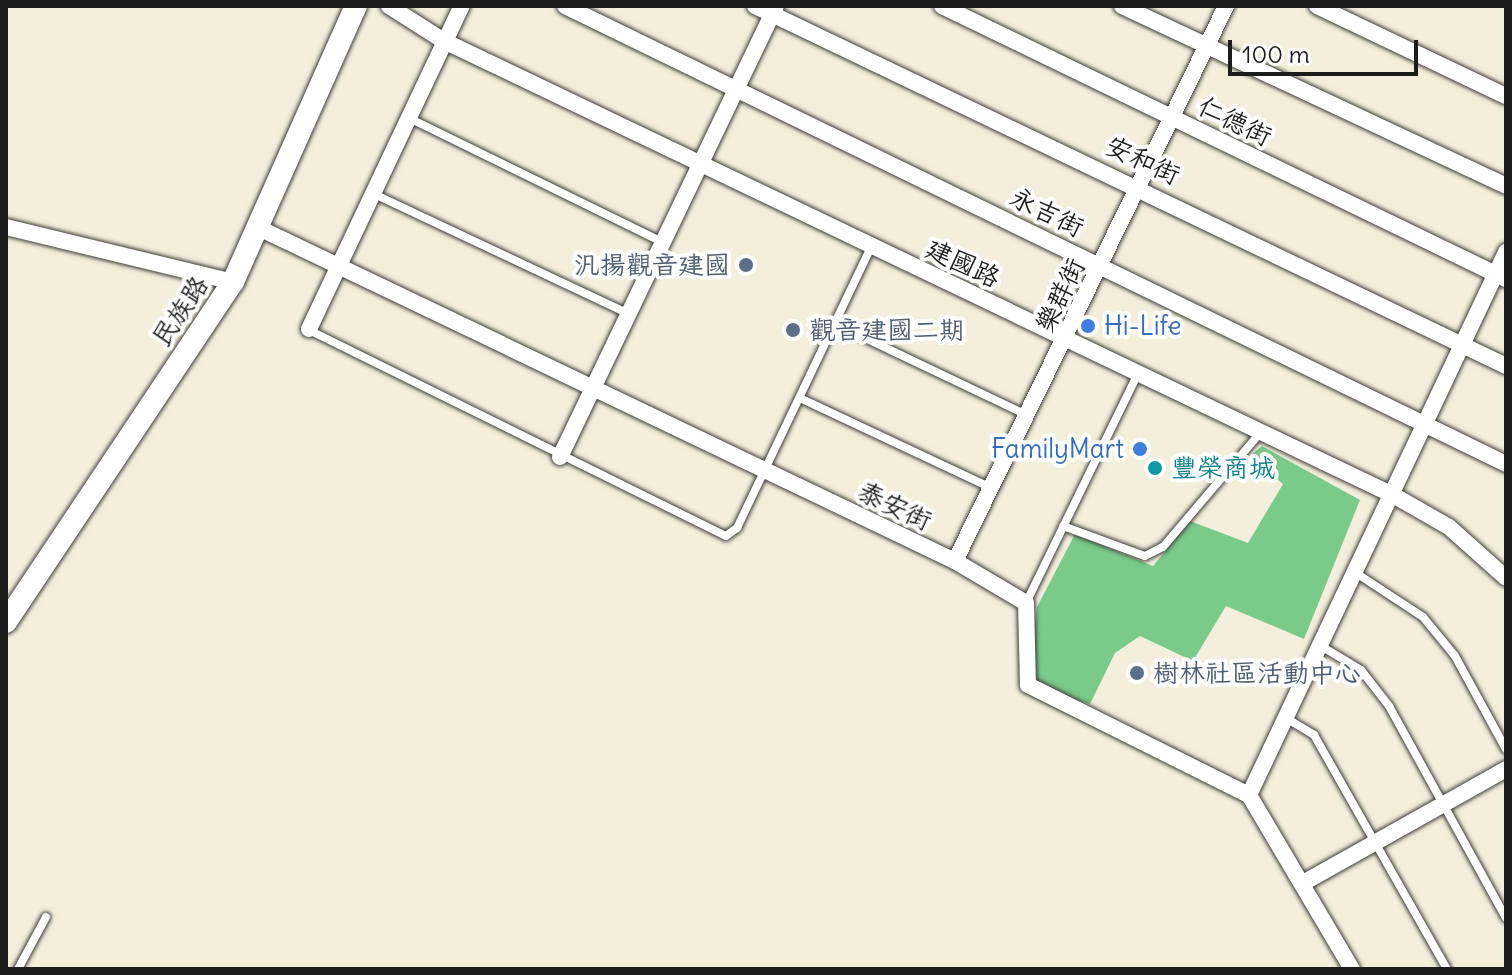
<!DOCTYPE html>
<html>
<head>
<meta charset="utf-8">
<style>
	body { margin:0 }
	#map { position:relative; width:1512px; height:975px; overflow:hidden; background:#f4efdc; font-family:Delius,"LXGW WenKai TC",sans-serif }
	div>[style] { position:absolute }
	.green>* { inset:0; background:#7aca8a }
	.roads { filter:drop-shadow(0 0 2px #3c3c39) drop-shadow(0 0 2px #3c3c39) }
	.lane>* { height:8px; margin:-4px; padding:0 4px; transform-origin:4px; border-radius:4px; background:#fff }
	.street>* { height:16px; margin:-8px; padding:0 8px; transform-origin:8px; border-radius:8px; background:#fff }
	.secondary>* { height:22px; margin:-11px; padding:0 11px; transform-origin:11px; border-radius:11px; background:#fff }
	.dots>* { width:22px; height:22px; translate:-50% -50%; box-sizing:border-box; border:4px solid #fff; border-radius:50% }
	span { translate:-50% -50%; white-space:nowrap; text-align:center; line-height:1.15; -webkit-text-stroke:8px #fff; paint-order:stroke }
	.street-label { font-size:26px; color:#1c1c1c }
	.service-label { font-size:26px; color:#4e5e75 }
	.right { translate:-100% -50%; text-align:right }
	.left { translate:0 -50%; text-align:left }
	.shop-label { font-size:26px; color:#366cbe }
	.culture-label { font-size:26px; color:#0d838f }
	.frame { position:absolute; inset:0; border:8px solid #1c1c1c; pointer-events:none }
	.scale { position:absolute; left:1228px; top:40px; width:190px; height:36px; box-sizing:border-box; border:4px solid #1c1c1c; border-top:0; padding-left:10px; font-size:24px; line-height:28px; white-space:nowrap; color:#1c1c1c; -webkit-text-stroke:6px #fff; paint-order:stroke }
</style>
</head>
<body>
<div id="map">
	<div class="green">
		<div style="clip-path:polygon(1262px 446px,1360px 500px,1304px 639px,1226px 606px,1193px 661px,1140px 636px,1115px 653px,1090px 704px,1037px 689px,1029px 675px,1037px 607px,1075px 534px,1153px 566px,1190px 521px,1248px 543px,1283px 484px,1250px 456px)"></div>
	</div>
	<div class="roads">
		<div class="lane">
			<div style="left:409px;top:118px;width:280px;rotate:26.1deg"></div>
			<div style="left:372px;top:193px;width:282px;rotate:25.2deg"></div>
			<div style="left:836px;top:324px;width:212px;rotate:25.5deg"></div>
			<div style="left:309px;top:330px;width:465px;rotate:26.3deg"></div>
			<div style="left:726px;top:536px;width:14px;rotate:-36deg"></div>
			<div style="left:737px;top:528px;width:311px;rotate:-64.5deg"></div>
			<div style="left:800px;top:398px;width:209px;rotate:25.2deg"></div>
			<div style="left:1063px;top:526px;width:87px;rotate:20.1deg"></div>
			<div style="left:1145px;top:556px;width:20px;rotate:-27deg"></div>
			<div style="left:1163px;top:547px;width:151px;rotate:-49.6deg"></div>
			<div style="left:1356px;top:573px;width:80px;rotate:33.3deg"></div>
			<div style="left:1423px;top:617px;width:50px;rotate:50.6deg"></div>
			<div style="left:1455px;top:656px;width:106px;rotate:61.3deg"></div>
			<div style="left:1026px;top:603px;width:256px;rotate:-64deg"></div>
			<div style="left:1321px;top:646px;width:47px;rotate:31deg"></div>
			<div style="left:1361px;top:670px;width:46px;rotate:52.1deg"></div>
			<div style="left:1389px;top:706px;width:242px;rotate:61.1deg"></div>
			<div style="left:1286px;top:718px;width:33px;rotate:31deg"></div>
			<div style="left:1314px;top:735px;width:269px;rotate:60.4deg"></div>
			<div style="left:18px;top:969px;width:59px;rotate:-61.7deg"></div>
		</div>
		<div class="street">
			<div style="left:389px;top:6px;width:65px;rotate:32.5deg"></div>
			<div style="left:444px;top:41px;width:1052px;rotate:25.57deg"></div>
			<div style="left:1393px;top:495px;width:64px;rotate:29.7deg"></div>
			<div style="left:1449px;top:527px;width:76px;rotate:41.8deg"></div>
			<div style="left:565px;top:6px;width:1047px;rotate:25.95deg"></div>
			<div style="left:755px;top:6px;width:833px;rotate:25.61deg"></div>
			<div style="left:942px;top:6px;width:627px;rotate:25.83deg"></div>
			<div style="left:1122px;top:6px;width:424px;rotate:25.1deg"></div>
			<div style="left:1317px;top:6px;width:209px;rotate:25.5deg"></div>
			<div style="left:6px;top:227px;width:234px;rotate:13.6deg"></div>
			<div style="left:261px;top:229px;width:769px;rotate:25.57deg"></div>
			<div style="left:955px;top:561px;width:82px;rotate:30.6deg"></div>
			<div style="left:1026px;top:603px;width:82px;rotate:88.6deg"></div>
			<div style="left:1028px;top:685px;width:247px;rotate:26.5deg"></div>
			<div style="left:1249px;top:795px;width:202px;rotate:59.4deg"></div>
			<div style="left:309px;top:329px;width:357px;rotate:-64.7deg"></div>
			<div style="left:560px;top:457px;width:499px;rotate:-64.4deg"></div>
			<div style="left:955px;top:561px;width:618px;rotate:-63.97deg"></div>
			<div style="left:1249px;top:795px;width:601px;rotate:-64.67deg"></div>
			<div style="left:1303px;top:883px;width:233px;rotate:-29.3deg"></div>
		</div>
		<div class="secondary">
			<div style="left:6px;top:622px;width:409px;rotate:-56.3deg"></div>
			<div style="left:233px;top:282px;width:302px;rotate:-66deg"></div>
		</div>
	</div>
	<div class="dots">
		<div style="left:746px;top:265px;background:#5c6f8a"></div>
		<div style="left:1088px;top:326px;background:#3f7fe0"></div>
		<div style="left:793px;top:330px;background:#5c6f8a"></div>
		<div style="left:1140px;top:449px;background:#3f7fe0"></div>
		<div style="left:1155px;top:468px;background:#0f9aa8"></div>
		<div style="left:1137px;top:673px;background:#5c6f8a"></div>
	</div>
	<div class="street-label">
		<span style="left:1235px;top:121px;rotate:26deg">仁德街</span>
		<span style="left:1143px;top:160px;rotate:25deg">安和街</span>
		<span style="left:1047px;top:212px;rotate:26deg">永吉街</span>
		<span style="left:963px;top:263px;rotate:25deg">建國路</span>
		<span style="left:1060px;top:295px;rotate:-64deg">樂群街</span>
		<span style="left:180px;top:311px;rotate:-56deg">民族路</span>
		<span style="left:895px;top:506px;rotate:25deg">泰安街</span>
	</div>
	<div class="service-label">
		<span class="right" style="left:730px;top:265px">汎揚觀音建國</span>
		<span class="left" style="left:809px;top:330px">觀音建國二期</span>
		<span class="left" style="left:1153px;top:673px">樹林社區活動中心</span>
	</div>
	<div class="shop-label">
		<span class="left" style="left:1104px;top:326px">Hi-Life</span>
		<span class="right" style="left:1124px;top:449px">FamilyMart</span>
	</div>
	<div class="culture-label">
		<span class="left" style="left:1171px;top:468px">豐榮商城</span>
	</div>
	<div class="frame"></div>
	<div class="scale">100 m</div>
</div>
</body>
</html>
